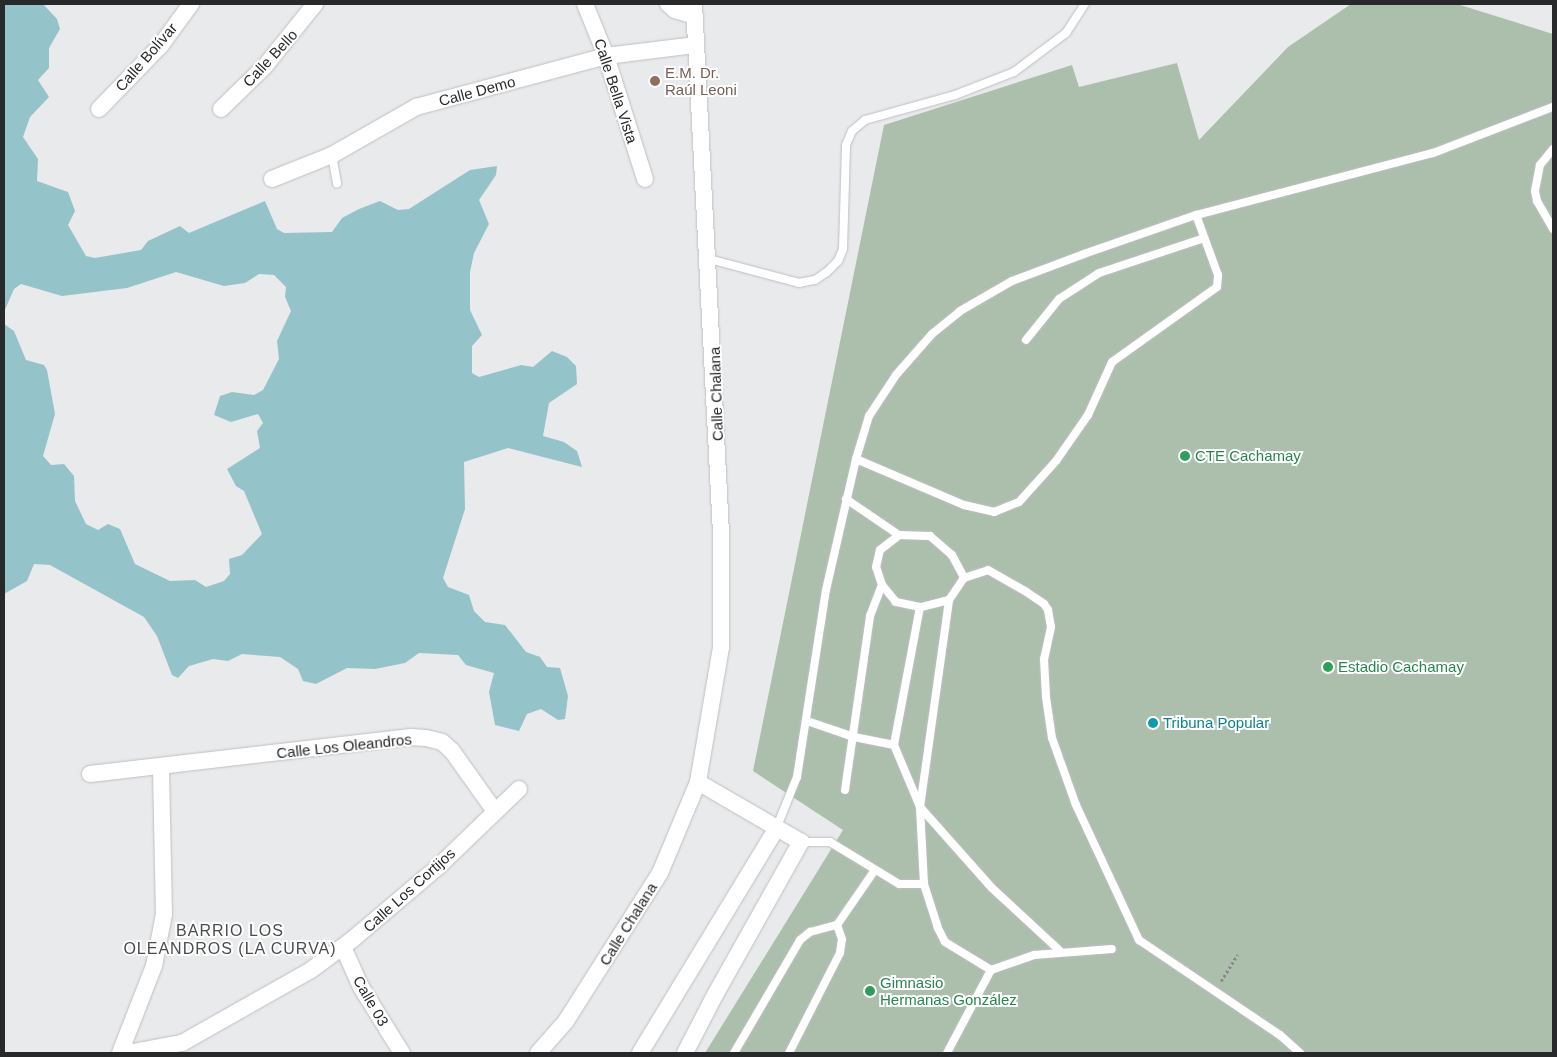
<!DOCTYPE html>
<html>
<head>
<meta charset="utf-8">
<style>
	body { margin:0 }
	#map { position:relative; width:1557px; height:1057px; overflow:hidden; background:#e9eaec; font-family:Helvetica,sans-serif }
	div>[style] { position:absolute }
	.green>* { inset:0; background:#acbfad }
	.water>* { inset:0; background:#95c3ca }
	.path>* { height:2.5px; margin-top:-1.25px; transform-origin:0; background:repeating-linear-gradient(90deg,#878889 0 2.5px,transparent 0 5px) }
	.roads { filter:drop-shadow(0 0 1px #bebfc1) drop-shadow(0 0 1px #bebfc1) }
	.lane>* { height:8px; margin:-4px; padding:0 4px; transform-origin:4px; border-radius:4px; background:#fff }
	.street>* { height:16px; margin:-8px; padding:0 8px; transform-origin:8px; border-radius:8px; background:#fff }
	.dots>* { width:14px; height:14px; translate:-50% -50%; box-sizing:border-box; border:2px solid #fff; border-radius:50% }
	span { translate:-50% -50%; white-space:nowrap; text-align:center; line-height:1.15; -webkit-text-stroke:4px #fff; paint-order:stroke }
	.street-label { font-size:15px; color:#28292a }
	.education-label { font-size:15px; color:#785e54 }
	.left { translate:0 -50%; text-align:left }
	.leisure-label { font-size:15px; color:#27864d }
	.culture-label { font-size:15px; color:#0d838f }
	.neighbourhood-label { font-size:16px; color:#4b4c4e; letter-spacing:1px }
	.frame { position:absolute; inset:0; border:5px solid #28292a; pointer-events:none }
</style>
</head>
<body>
<div id="map">
	<div class="green">
		<div style="clip-path:polygon(1351px 4px,1457px 4px,1553px 34px,1553px 1053px,705px 1053px,843px 830px,753px 771px,884px 125px,1072px 65px,1079px 87px,1177px 63px,1199px 140px,1288px 47px)"></div>
	</div>
	<div class="water">
		<div style="clip-path:polygon(4px 4px,43px 4px,57px 19px,60px 29px,49px 48px,49px 68px,38px 80px,49px 97px,30px 117px,23px 137px,38px 159px,37px 181px,68px 192px,75px 211px,68px 225px,86px 256px,95px 258px,141px 250px,148px 241px,180px 226px,189px 233px,265px 201px,277px 229px,284px 233px,332px 232px,342px 218px,359px 209px,380px 201px,398px 210px,409px 209px,470px 170px,497px 166px,496px 175px,479px 200px,489px 224px,474px 253px,470px 272px,470px 310px,482px 335px,472px 346px,472px 373px,479px 377px,521px 365px,533px 367px,552px 351px,567px 357px,576px 366px,577px 384px,549px 403px,543px 436px,564px 442px,577px 451px,582px 467px,508px 448px,464px 462px,465px 509px,443px 578px,448px 587px,469px 595px,474px 611px,485px 622px,505px 625px,526px 652px,540px 657px,547px 667px,560px 668px,568px 696px,565px 719px,558px 720px,541px 709px,527px 714px,519px 731px,495px 725px,489px 692px,494px 673px,466px 665px,458px 655px,419px 653px,405px 663px,375px 669px,347px 668px,316px 684px,303px 681px,298px 669px,280px 657px,242px 654px,228px 661px,213px 659px,189px 666px,178px 678px,172px 675px,157px 636px,144px 617px,50px 565px,34px 564px,27px 581px,4px 594px,4px 324px,14px 331px,26px 360px,44px 365px,47px 370px,55px 414px,43px 456px,51px 465px,64px 464px,74px 476px,75px 501px,86px 524px,98px 530px,108px 524px,120px 529px,135px 564px,170px 581px,195px 580px,206px 587px,224px 581px,230px 574px,229px 559px,242px 555px,262px 534px,244px 491px,236px 486px,227px 469px,260px 448px,257px 431px,263px 423px,258px 414px,231px 422px,214px 415px,220px 396px,232px 392px,254px 395px,263px 390px,279px 359px,277px 341px,291px 311px,285px 297px,286px 287px,274px 275px,259px 274px,245px 283px,224px 286px,176px 272px,127px 288px,62px 296px,21px 284px,14px 289px,4px 312px)"></div>
	</div>
	<div class="path">
		<div style="left:1221px;top:981px;width:31px;rotate:-58deg"></div>
	</div>
	<div class="roads">
		<div class="lane">
			<div style="left:1553px;top:149px;width:21px;rotate:129deg"></div>
			<div style="left:1540px;top:165px;width:26px;rotate:101deg"></div>
			<div style="left:1535px;top:191px;width:10px;rotate:79deg"></div>
			<div style="left:1537px;top:201px;width:32px;rotate:60deg"></div>
			<div style="left:332px;top:155px;width:29px;rotate:80deg"></div>
			<div style="left:709px;top:259px;width:93px;rotate:14.9deg"></div>
			<div style="left:799px;top:283px;width:16px;rotate:-11deg"></div>
			<div style="left:815px;top:280px;width:14px;rotate:-34deg"></div>
			<div style="left:827px;top:272px;width:16px;rotate:-45deg"></div>
			<div style="left:838px;top:261px;width:13px;rotate:-67deg"></div>
			<div style="left:843px;top:249px;width:104px;rotate:-88.3deg"></div>
			<div style="left:846px;top:145px;width:15px;rotate:-67deg"></div>
			<div style="left:852px;top:131px;width:17px;rotate:-40deg"></div>
			<div style="left:865px;top:120px;width:93px;rotate:-15.5deg"></div>
			<div style="left:955px;top:95px;width:63px;rotate:-21.3deg"></div>
			<div style="left:1014px;top:72px;width:65px;rotate:-36.9deg"></div>
			<div style="left:1066px;top:33px;width:35px;rotate:-57deg"></div>
			<div style="left:1026px;top:340px;width:53px;rotate:-51.2deg"></div>
			<div style="left:1059px;top:299px;width:48px;rotate:-33deg"></div>
			<div style="left:1099px;top:273px;width:111px;rotate:-18.4deg"></div>
			<div style="left:856px;top:459px;width:117px;rotate:23.1deg"></div>
			<div style="left:964px;top:505px;width:31px;rotate:13deg"></div>
			<div style="left:994px;top:512px;width:27px;rotate:-22deg"></div>
			<div style="left:1019px;top:502px;width:55px;rotate:-47.9deg"></div>
			<div style="left:1056px;top:461px;width:56px;rotate:-55.2deg"></div>
			<div style="left:1088px;top:415px;width:58px;rotate:-65.6deg"></div>
			<div style="left:1112px;top:362px;width:129px;rotate:-35.5deg"></div>
			<div style="left:1217px;top:287px;width:12px;rotate:-85deg"></div>
			<div style="left:1218px;top:275px;width:64px;rotate:-110.1deg"></div>
			<div style="left:846px;top:499px;width:64px;rotate:34.2deg"></div>
			<div style="left:949px;top:600px;width:30px;rotate:166deg"></div>
			<div style="left:920px;top:607px;width:25px;rotate:-168deg"></div>
			<div style="left:896px;top:602px;width:22px;rotate:-129deg"></div>
			<div style="left:882px;top:585px;width:19px;rotate:-108deg"></div>
			<div style="left:876px;top:567px;width:17px;rotate:-77deg"></div>
			<div style="left:880px;top:550px;width:24px;rotate:-38deg"></div>
			<div style="left:899px;top:535px;width:31px;rotate:2deg"></div>
			<div style="left:930px;top:536px;width:29px;rotate:41deg"></div>
			<div style="left:952px;top:555px;width:26px;rotate:62deg"></div>
			<div style="left:920px;top:607px;width:140px;rotate:100.7deg"></div>
			<div style="left:894px;top:745px;width:67px;rotate:67.2deg"></div>
			<div style="left:920px;top:807px;width:108px;rotate:48.4deg"></div>
			<div style="left:992px;top:888px;width:93px;rotate:42.8deg"></div>
			<div style="left:807px;top:721px;width:50px;rotate:18.8deg"></div>
			<div style="left:854px;top:737px;width:41px;rotate:11.3deg"></div>
			<div style="left:845px;top:790px;width:176px;rotate:-81.8deg"></div>
			<div style="left:870px;top:616px;width:33px;rotate:-69deg"></div>
			<div style="left:776px;top:829px;width:56px;rotate:-68deg"></div>
			<div style="left:797px;top:777px;width:189px;rotate:-81.2deg"></div>
			<div style="left:826px;top:590px;width:134px;rotate:-77.1deg"></div>
			<div style="left:856px;top:459px;width:45px;rotate:-73.2deg"></div>
			<div style="left:869px;top:416px;width:49px;rotate:-56.6deg"></div>
			<div style="left:896px;top:375px;width:55px;rotate:-48.7deg"></div>
			<div style="left:932px;top:334px;width:36px;rotate:-39deg"></div>
			<div style="left:960px;top:311px;width:60px;rotate:-30deg"></div>
			<div style="left:1012px;top:281px;width:77px;rotate:-20.6deg"></div>
			<div style="left:1084px;top:254px;width:119px;rotate:-19.2deg"></div>
			<div style="left:1196px;top:215px;width:245px;rotate:-14.7deg"></div>
			<div style="left:1433px;top:153px;width:129px;rotate:-21deg"></div>
			<div style="left:801px;top:842px;width:29px"></div>
			<div style="left:830px;top:842px;width:81px;rotate:31.3deg"></div>
			<div style="left:899px;top:884px;width:25px"></div>
			<div style="left:991px;top:970px;width:54px;rotate:-148.7deg"></div>
			<div style="left:945px;top:942px;width:16px;rotate:-117deg"></div>
			<div style="left:938px;top:928px;width:46px;rotate:-107.7deg"></div>
			<div style="left:924px;top:884px;width:77px;rotate:-93deg"></div>
			<div style="left:920px;top:807px;width:209px;rotate:-82deg"></div>
			<div style="left:949px;top:600px;width:27px;rotate:-56deg"></div>
			<div style="left:964px;top:578px;width:25px;rotate:-18deg"></div>
			<div style="left:988px;top:570px;width:43px;rotate:29.6deg"></div>
			<div style="left:1025px;top:591px;width:23px;rotate:34deg"></div>
			<div style="left:1044px;top:604px;width:7px;rotate:56deg"></div>
			<div style="left:1048px;top:610px;width:17px;rotate:80deg"></div>
			<div style="left:1051px;top:627px;width:33px;rotate:102deg"></div>
			<div style="left:1044px;top:659px;width:38px;rotate:87deg"></div>
			<div style="left:1046px;top:697px;width:41px;rotate:81.7deg"></div>
			<div style="left:1052px;top:738px;width:71px;rotate:70.3deg"></div>
			<div style="left:1076px;top:805px;width:149px;rotate:65deg"></div>
			<div style="left:1139px;top:940px;width:170px;rotate:34deg"></div>
			<div style="left:1280px;top:1035px;width:27px;rotate:42deg"></div>
			<div style="left:734px;top:1053px;width:131px;rotate:-59.7deg"></div>
			<div style="left:800px;top:940px;width:13px;rotate:-39deg"></div>
			<div style="left:810px;top:932px;width:28px;rotate:-15deg"></div>
			<div style="left:837px;top:925px;width:67px;rotate:-55.4deg"></div>
			<div style="left:789px;top:1053px;width:112px;rotate:-63deg"></div>
			<div style="left:840px;top:953px;width:14px;rotate:-82deg"></div>
			<div style="left:842px;top:939px;width:15px;rotate:-110deg"></div>
			<div style="left:947px;top:1053px;width:94px;rotate:-62.1deg"></div>
			<div style="left:991px;top:970px;width:46px;rotate:-19.2deg"></div>
			<div style="left:1034px;top:955px;width:78px;rotate:-4.4deg"></div>
		</div>
		<div class="street">
			<div style="left:585px;top:4px;width:56px;rotate:68deg"></div>
			<div style="left:606px;top:56px;width:129px;rotate:72.4deg"></div>
			<div style="left:668px;top:4px;width:9px;rotate:41deg"></div>
			<div style="left:675px;top:10px;width:21px;rotate:17deg"></div>
			<div style="left:99px;top:109px;width:89px;rotate:-45.9deg"></div>
			<div style="left:161px;top:45px;width:51px;rotate:-53.8deg"></div>
			<div style="left:221px;top:109px;width:62px;rotate:-44.3deg"></div>
			<div style="left:265px;top:66px;width:80px;rotate:-51.1deg"></div>
			<div style="left:272px;top:179px;width:65px;rotate:-21.8deg"></div>
			<div style="left:332px;top:155px;width:97px;rotate:-29.7deg"></div>
			<div style="left:416px;top:107px;width:197px;rotate:-15deg"></div>
			<div style="left:606px;top:56px;width:91px;rotate:-7deg"></div>
			<div style="left:90px;top:774px;width:323px;rotate:-6.6deg"></div>
			<div style="left:411px;top:737px;width:15px;rotate:4deg"></div>
			<div style="left:426px;top:738px;width:16px;rotate:14deg"></div>
			<div style="left:442px;top:742px;width:13px;rotate:42deg"></div>
			<div style="left:452px;top:751px;width:72px;rotate:54.6deg"></div>
			<div style="left:343px;top:947px;width:44px;rotate:65.8deg"></div>
			<div style="left:361px;top:987px;width:78px;rotate:58.2deg"></div>
			<div style="left:120px;top:1053px;width:93px;rotate:-68.7deg"></div>
			<div style="left:154px;top:966px;width:53px;rotate:-79.1deg"></div>
			<div style="left:164px;top:914px;width:146px;rotate:-91.2deg"></div>
			<div style="left:127px;top:1053px;width:56px;rotate:-10.3deg"></div>
			<div style="left:182px;top:1043px;width:148px;rotate:-29.5deg"></div>
			<div style="left:311px;top:970px;width:52px;rotate:-36.4deg"></div>
			<div style="left:353px;top:939px;width:113px;rotate:-40.3deg"></div>
			<div style="left:439px;top:866px;width:111px;rotate:-43.9deg"></div>
			<div style="left:538px;top:1053px;width:43px;rotate:-48.8deg"></div>
			<div style="left:566px;top:1021px;width:175px;rotate:-57.6deg"></div>
			<div style="left:660px;top:873px;width:99px;rotate:-67.3deg"></div>
			<div style="left:698px;top:782px;width:137px;rotate:-80.3deg"></div>
			<div style="left:721px;top:647px;width:114px;rotate:-90deg"></div>
			<div style="left:721px;top:533px;width:530px;rotate:-92.92deg"></div>
			<div style="left:640px;top:1053px;width:262px;rotate:-58.7deg"></div>
			<div style="left:685px;top:1053px;width:65px;rotate:-62.7deg"></div>
			<div style="left:715px;top:995px;width:176px;rotate:-60.7deg"></div>
			<div style="left:801px;top:842px;width:119px;rotate:-149.8deg"></div>
		</div>
	</div>
	<div class="dots">
		<div style="left:655px;top:81px;background:#8d6e63"></div>
		<div style="left:1185px;top:456px;background:#2e9e5b"></div>
		<div style="left:1328px;top:667px;background:#2e9e5b"></div>
		<div style="left:1153px;top:723px;background:#0f9aa8"></div>
		<div style="left:870px;top:991px;background:#2e9e5b"></div>
	</div>
	<div class="street-label">
		<span style="left:146px;top:57px;rotate:-49deg">Calle Bolívar</span>
		<span style="left:270px;top:58px;rotate:-47deg">Calle Bello</span>
		<span style="left:477px;top:91px;rotate:-15deg">Calle Demo</span>
		<span style="left:616px;top:91px;rotate:72deg">Calle Bella Vista</span>
		<span style="left:716px;top:394px;rotate:-92deg">Calle Chalana</span>
		<span style="left:344px;top:746px;rotate:-6deg">Calle Los Oleandros</span>
		<span style="left:409px;top:890px;rotate:-42deg">Calle Los Cortijos</span>
		<span style="left:628px;top:924px;rotate:-58deg">Calle Chalana</span>
		<span style="left:371px;top:1001px;rotate:60deg">Calle 03</span>
	</div>
	<div class="education-label">
		<span class="left" style="left:665px;top:81px">E.M. Dr.<br>Raúl Leoni</span>
	</div>
	<div class="leisure-label">
		<span class="left" style="left:1195px;top:456px">CTE Cachamay</span>
		<span class="left" style="left:1338px;top:667px">Estadio Cachamay</span>
		<span class="left" style="left:880px;top:991px">Gimnasio<br>Hermanas González</span>
	</div>
	<div class="culture-label">
		<span class="left" style="left:1163px;top:723px">Tribuna Popular</span>
	</div>
	<div class="neighbourhood-label">
		<span style="left:230px;top:940px">BARRIO LOS<br>OLEANDROS (LA CURVA)</span>
	</div>
	<div class="frame"></div>
</div>
</body>
</html>
